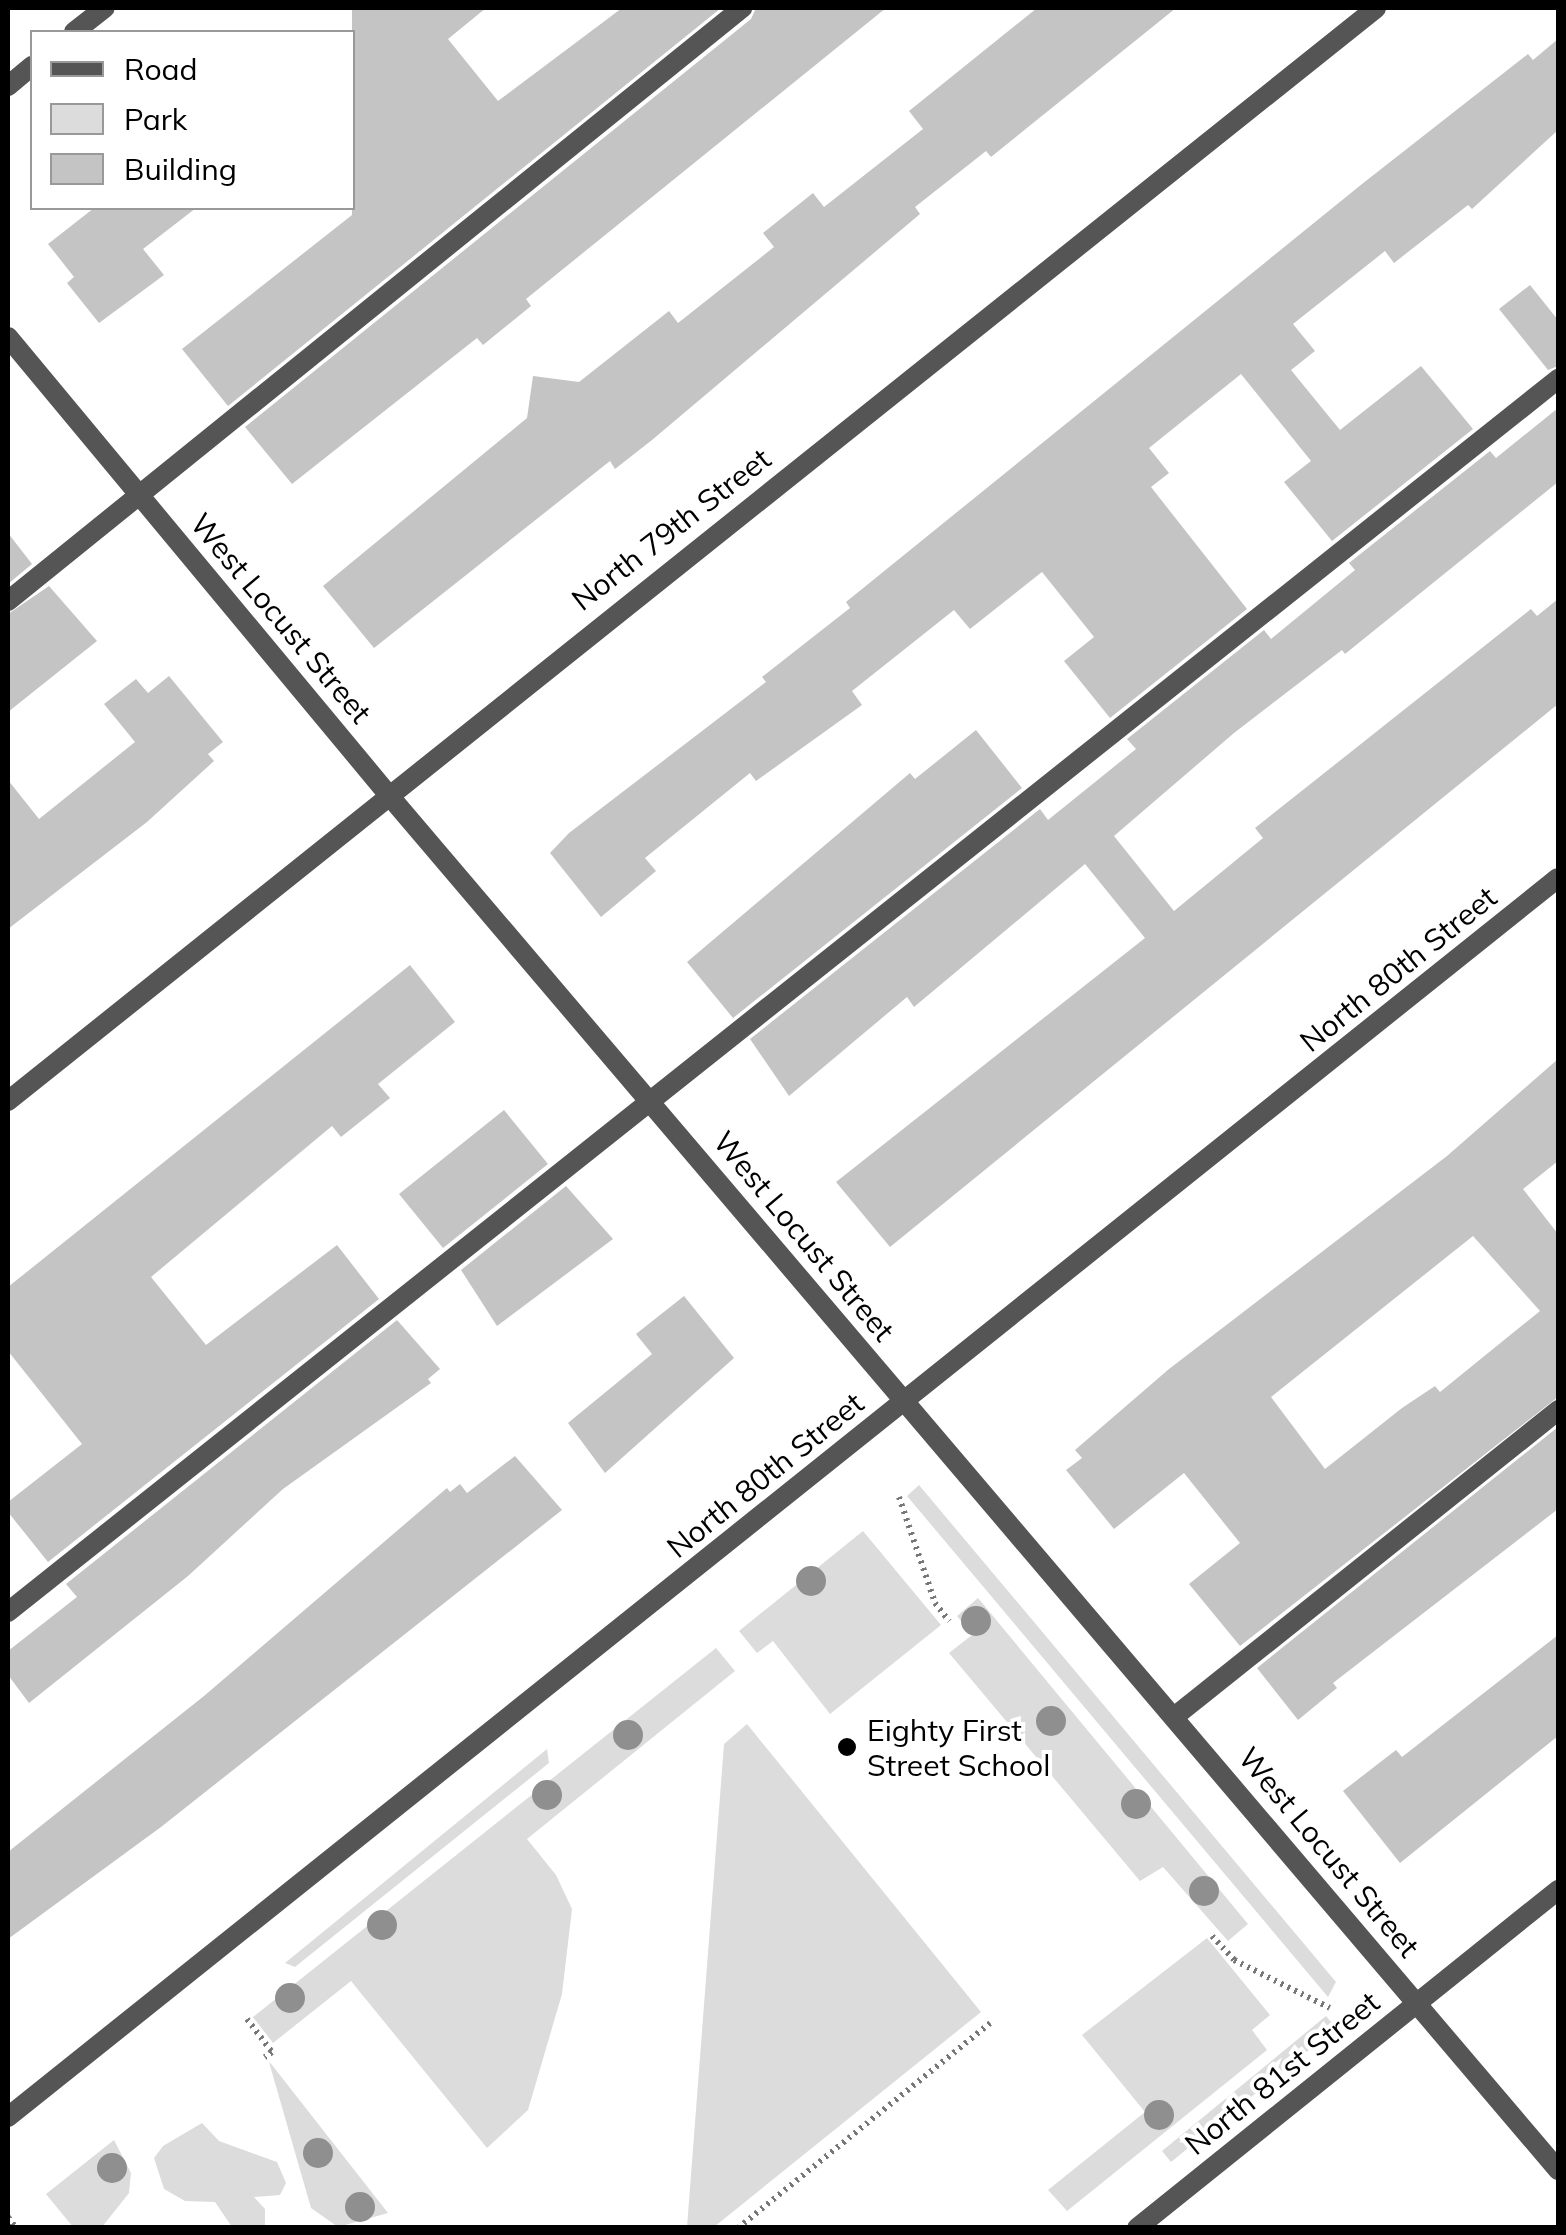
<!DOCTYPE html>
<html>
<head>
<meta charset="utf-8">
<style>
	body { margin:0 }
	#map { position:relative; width:1566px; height:2235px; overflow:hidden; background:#fff; font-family:Mulish,sans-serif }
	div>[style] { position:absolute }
	.green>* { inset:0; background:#dcdcdc }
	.building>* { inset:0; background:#c4c4c4 }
	.path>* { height:6px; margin-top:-3px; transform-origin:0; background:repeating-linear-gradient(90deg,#777 0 2.5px,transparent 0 7.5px) }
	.service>* { height:20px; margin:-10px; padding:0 10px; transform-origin:10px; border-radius:10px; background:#555 }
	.minor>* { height:20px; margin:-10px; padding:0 10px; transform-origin:10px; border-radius:10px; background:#555 }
	.trees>* { width:30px; height:30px; margin:-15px; border-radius:50%; background:#8f8f8f }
	.dots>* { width:28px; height:28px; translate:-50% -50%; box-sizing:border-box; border:5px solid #fff; border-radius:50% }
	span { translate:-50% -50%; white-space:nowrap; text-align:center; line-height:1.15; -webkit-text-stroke:8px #fff; paint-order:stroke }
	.street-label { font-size:30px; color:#000 }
	.poi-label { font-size:30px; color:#000 }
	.left { translate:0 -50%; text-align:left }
	.frame { position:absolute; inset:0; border:10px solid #000; pointer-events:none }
	.legend { position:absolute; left:30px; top:30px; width:325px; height:180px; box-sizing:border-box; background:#fff; border:2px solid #999; margin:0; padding:12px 18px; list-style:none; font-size:30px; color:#000 }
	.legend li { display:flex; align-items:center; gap:20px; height:50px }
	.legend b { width:50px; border:2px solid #999 }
</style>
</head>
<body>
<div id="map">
	<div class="green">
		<div style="clip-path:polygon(919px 1485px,1336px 1982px,1328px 1997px,907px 1496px)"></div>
		<div style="clip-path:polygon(863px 1531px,941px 1625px,830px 1714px,773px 1641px,757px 1653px,739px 1631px)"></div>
		<div style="clip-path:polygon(978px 1598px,1248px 1924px,1228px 1941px,1163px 1867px,1140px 1881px,949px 1653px,972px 1635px,957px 1616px)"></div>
		<div style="clip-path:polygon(716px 1648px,735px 1671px,527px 1839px,556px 1875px,572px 1909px,562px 1994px,528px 2110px,487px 2148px,351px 1981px,273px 2043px,253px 2017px)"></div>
		<div style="clip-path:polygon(747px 1724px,981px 2012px,714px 2227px,687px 2227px,724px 1744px)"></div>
		<div style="clip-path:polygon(547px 1749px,549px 1763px,295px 1967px,285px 1963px)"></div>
		<div style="clip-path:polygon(1207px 1938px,1270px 2015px,1252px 2030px,1267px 2050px,1067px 2211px,1048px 2190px,1145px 2112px,1082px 2035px)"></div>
		<div style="clip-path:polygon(1326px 2016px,1336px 2028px,1171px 2162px,1162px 2151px)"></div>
		<div style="clip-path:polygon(269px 2062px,272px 2065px,388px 2213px,338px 2227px,311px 2208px)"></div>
		<div style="clip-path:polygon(202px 2123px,219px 2141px,277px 2162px,286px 2183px,280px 2195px,254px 2197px,265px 2209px,265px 2227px,232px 2227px,215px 2202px,185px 2201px,164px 2189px,154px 2158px,163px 2146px)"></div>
		<div style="clip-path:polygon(114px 2140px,131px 2173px,129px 2193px,102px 2227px,73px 2227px,46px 2194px)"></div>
	</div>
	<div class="building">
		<div style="clip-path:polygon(352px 8px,486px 8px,448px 39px,498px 101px,622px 8px,721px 8px,228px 406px,182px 349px,352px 215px)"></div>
		<div style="clip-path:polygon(756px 8px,886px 8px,526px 299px,531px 306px,483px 345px,477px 338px,292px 484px,245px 427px,751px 19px)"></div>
		<div style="clip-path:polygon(1037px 8px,1176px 8px,991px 157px,986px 151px,915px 207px,920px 214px,652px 440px,615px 469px,610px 461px,374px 648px,323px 586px,527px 418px,533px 376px,579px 382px,669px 311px,678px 323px,774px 247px,763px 233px,813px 193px,824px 207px,923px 129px,909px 111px)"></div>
		<div style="clip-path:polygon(1558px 39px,1558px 130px,1472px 209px,1468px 205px,1394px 263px,1385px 251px,1293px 324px,1315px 351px,1291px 370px,1340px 430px,1421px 366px,1473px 429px,1332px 541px,1284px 482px,1311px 461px,1241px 374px,1149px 448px,1169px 473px,1151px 487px,1247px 609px,1110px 718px,1064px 661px,1094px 637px,1042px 572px,970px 629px,954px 610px,852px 691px,862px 705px,756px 781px,750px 773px,645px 858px,656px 871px,601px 917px,550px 853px,569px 833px,766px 682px,762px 677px,850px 608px,846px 602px,1362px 184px,1528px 54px,1533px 60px)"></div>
		<div style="clip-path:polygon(94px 208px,196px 208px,143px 249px,164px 275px,99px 323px,67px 283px,74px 277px,48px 244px)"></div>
		<div style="clip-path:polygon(1530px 285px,1558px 320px,1558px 366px,1548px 370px,1499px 309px)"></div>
		<div style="clip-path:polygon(1558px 408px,1558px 482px,1345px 654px,1342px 650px,1234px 733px,1114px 836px,1174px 911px,1263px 838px,1255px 828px,1531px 609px,1537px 616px,1558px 599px,1558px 704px,890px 1247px,836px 1182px,1145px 938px,1085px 864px,914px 1007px,907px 997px,789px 1096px,750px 1039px,1040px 809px,1048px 820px,1136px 749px,1127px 739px,1264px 630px,1271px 639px,1355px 570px,1349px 563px,1490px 451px,1496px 458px)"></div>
		<div style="clip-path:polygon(8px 533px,32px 564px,8px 584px)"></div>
		<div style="clip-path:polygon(49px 586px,97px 641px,8px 712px,8px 614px)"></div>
		<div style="clip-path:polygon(169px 676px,223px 742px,208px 754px,214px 761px,147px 822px,8px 929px,8px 780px,39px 819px,135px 742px,104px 704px,136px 679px,148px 693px)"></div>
		<div style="clip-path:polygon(976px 730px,1022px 788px,733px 1018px,687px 962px,910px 773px,915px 779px)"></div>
		<div style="clip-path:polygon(410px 965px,455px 1022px,378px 1084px,390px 1098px,341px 1137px,332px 1126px,151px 1277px,206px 1345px,337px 1245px,379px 1299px,48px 1562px,8px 1512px,8px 1502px,82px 1444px,8px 1351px,8px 1287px)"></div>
		<div style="clip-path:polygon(evenodd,1558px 1059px,1558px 1161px,1523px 1189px,1558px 1234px,1558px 1397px,1240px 1646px,1189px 1584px,1240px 1543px,1184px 1473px,1114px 1529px,1066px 1470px,1082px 1458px,1075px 1450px,1169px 1369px,1447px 1156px,1558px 1059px,1473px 1236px,1540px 1311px,1440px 1392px,1435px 1386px,1402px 1408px,1325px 1469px,1271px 1397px,1473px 1236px)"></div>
		<div style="clip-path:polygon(504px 1110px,548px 1164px,443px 1248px,399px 1194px)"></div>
		<div style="clip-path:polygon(566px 1186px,613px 1239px,497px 1326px,461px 1270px)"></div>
		<div style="clip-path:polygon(684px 1296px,734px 1358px,605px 1473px,568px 1423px,652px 1354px,636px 1334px)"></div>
		<div style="clip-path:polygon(397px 1320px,440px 1369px,428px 1379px,431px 1383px,283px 1489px,188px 1576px,29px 1703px,8px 1675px,8px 1651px,77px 1597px,66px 1584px)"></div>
		<div style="clip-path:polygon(1558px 1427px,1558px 1509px,1333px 1683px,1337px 1688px,1298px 1720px,1257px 1668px)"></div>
		<div style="clip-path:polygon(515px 1456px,562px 1510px,161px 1827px,8px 1939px,8px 1852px,204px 1696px,447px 1488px,450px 1492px,460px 1484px,467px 1493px)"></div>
		<div style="clip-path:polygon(1558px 1635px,1558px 1736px,1400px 1863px,1343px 1791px,1396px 1750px,1402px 1757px)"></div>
	</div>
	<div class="path">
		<div style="left:899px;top:1497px;width:112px;rotate:71.2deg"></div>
		<div style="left:935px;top:1603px;width:23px;rotate:52deg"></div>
		<div style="left:1212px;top:1936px;width:33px;rotate:47deg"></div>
		<div style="left:1234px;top:1960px;width:107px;rotate:26.6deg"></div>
		<div style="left:247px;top:2019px;width:41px;rotate:52.9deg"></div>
		<div style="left:272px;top:2052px;width:9px;rotate:144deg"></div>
		<div style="left:8px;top:2217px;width:14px;rotate:54deg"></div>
		<div style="left:738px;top:2228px;width:325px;rotate:-39.1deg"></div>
	</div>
	<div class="service">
		<div style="left:8px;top:601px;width:944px;rotate:-38.93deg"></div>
		<div style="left:8px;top:1612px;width:1981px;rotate:-38.5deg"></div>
		<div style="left:1174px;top:1717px;width:492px;rotate:-38.6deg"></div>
	</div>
	<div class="minor">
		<div style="left:74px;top:32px;width:39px;rotate:-38deg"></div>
		<div style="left:8px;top:86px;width:31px;rotate:-40deg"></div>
		<div style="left:8px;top:337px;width:593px;rotate:50.27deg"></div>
		<div style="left:387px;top:793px;width:1808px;rotate:49.62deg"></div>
		<div style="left:8px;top:1101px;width:1751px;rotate:-38.62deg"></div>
		<div style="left:8px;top:2117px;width:1984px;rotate:-38.64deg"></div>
		<div style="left:1137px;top:2228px;width:540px;rotate:-38.76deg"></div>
	</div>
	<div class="trees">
		<div style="left:811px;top:1581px"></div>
		<div style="left:976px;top:1621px"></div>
		<div style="left:1051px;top:1721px"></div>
		<div style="left:628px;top:1735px"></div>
		<div style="left:547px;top:1795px"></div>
		<div style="left:1136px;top:1804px"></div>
		<div style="left:1204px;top:1891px"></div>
		<div style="left:382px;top:1925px"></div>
		<div style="left:290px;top:1998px"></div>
		<div style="left:1159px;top:2115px"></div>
		<div style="left:318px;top:2153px"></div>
		<div style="left:112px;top:2168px"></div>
		<div style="left:360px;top:2207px"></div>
	</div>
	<div class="dots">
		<div style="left:847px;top:1747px;background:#000"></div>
	</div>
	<div class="street-label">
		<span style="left:671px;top:529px;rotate:-38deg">North 79th Street</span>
		<span style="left:281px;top:618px;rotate:50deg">West Locust Street</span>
		<span style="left:1398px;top:969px;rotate:-39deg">North 80th Street</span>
		<span style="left:804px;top:1236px;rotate:50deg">West Locust Street</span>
		<span style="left:765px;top:1475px;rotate:-39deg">North 80th Street</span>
		<span style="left:1329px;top:1852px;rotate:50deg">West Locust Street</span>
		<span style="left:1282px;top:2073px;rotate:-39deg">North 81st Street</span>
	</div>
	<div class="poi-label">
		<span class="left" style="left:867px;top:1747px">Eighty First<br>Street School</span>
	</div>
	<div class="frame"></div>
	<ul class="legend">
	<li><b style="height:12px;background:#555"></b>Road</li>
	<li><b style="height:28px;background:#dcdcdc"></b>Park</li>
	<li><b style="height:28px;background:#c4c4c4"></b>Building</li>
	</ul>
</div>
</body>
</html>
